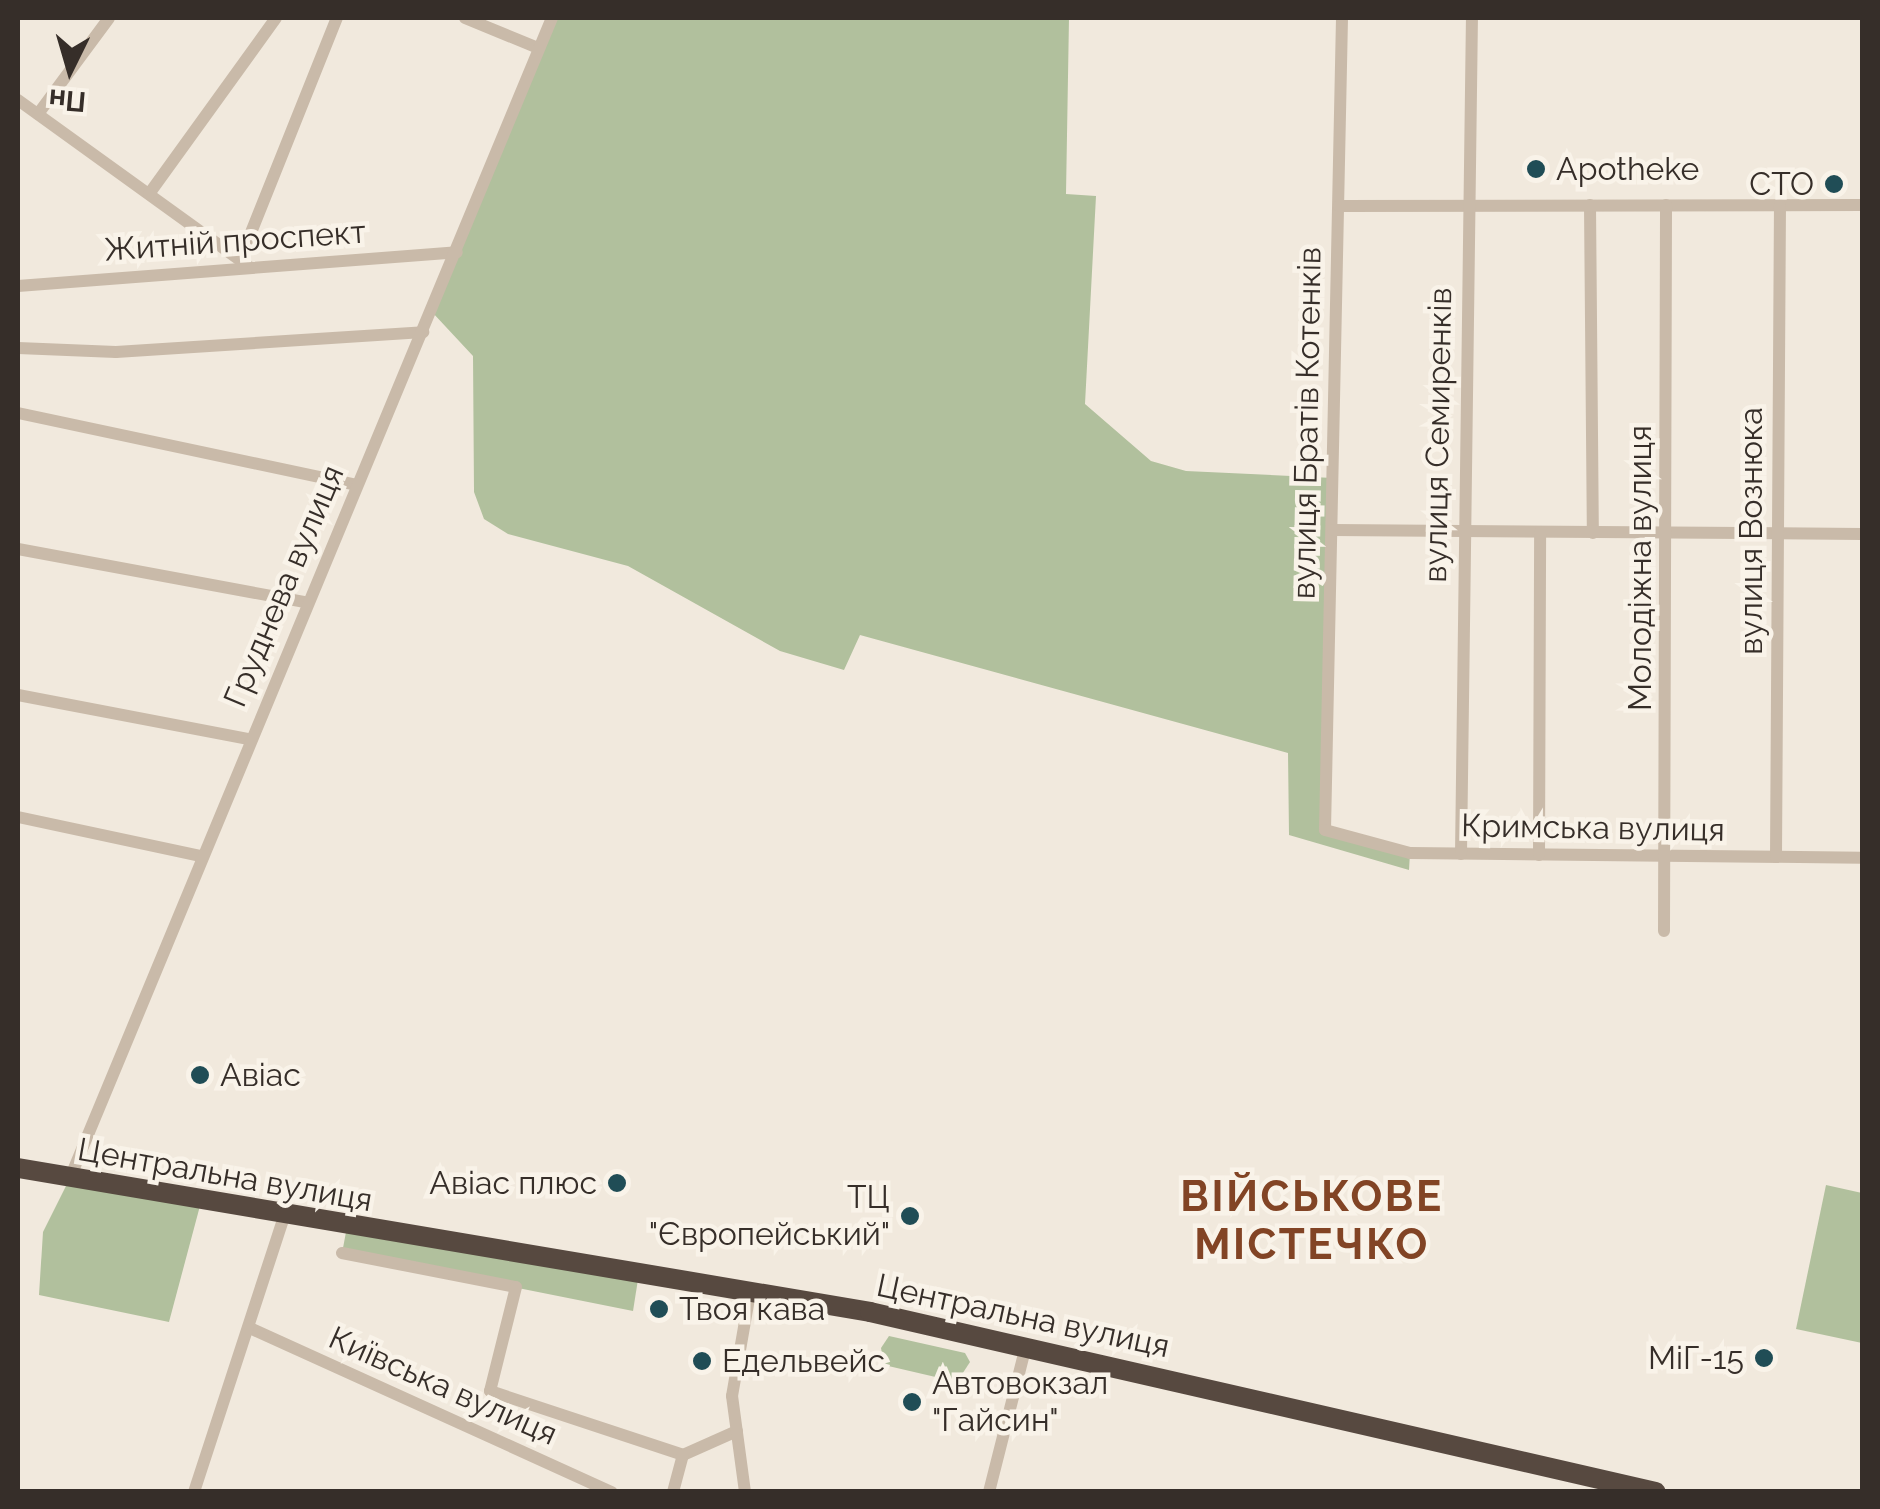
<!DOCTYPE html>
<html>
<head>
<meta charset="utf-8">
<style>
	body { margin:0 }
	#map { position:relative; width:1880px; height:1509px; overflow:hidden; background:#f1e9dd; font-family:Raleway,sans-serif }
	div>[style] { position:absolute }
	.green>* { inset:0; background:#b1c09d }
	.minor>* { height:12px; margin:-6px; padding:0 6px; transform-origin:6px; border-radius:6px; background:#c9baa9 }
	.highway>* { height:20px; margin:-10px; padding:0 10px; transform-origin:10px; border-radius:10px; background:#574940 }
	.dots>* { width:28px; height:28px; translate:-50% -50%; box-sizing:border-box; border:5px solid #f9f3e9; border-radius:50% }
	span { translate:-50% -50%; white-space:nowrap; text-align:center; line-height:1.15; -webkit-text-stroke:9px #f9f3e9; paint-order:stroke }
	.poi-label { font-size:32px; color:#362e29 }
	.left { translate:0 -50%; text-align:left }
	.right { translate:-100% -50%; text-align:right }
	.street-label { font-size:32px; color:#362e29 }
	.district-label { font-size:42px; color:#824425; font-weight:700; letter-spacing:2.5px }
	.frame { position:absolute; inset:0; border:20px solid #362e29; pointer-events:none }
	.north { position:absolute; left:20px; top:20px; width:100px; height:100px; -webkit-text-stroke:8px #f9f3e9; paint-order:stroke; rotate:185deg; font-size:28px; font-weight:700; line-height:40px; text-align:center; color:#362e29 }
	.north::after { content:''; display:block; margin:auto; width:35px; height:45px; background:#362e29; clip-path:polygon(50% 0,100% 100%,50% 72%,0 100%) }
</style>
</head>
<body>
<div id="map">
	<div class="green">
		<div style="clip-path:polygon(552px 18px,1069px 18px,1066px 194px,1096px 196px,1085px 404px,1151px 461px,1186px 471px,1333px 478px,1325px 830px,1410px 853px,1409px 870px,1289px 835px,1288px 753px,860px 635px,844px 670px,780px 651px,628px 566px,508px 534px,484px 519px,474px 492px,473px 356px,432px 312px)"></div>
		<div style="clip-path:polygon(70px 1178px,201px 1202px,169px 1322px,39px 1295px,43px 1232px)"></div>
		<div style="clip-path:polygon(1826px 1185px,1862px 1193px,1862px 1343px,1796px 1329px)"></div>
		<div style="clip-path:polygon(347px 1227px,639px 1273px,633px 1311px,342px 1253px)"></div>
		<div style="clip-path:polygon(889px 1336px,965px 1353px,970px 1362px,957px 1382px,884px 1365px,881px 1348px)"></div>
	</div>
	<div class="minor">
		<div style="left:465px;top:18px;width:79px;rotate:22.3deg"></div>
		<div style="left:1342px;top:18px;width:812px;rotate:91.2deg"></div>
		<div style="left:1325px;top:830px;width:88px;rotate:15.1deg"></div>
		<div style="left:1410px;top:853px;width:452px;rotate:0.6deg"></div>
		<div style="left:18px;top:100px;width:284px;rotate:35.8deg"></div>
		<div style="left:38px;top:114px;width:119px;rotate:-53.5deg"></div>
		<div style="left:149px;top:194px;width:217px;rotate:-54.2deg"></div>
		<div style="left:1590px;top:205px;width:328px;rotate:89.5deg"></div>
		<div style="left:1339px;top:206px;width:523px;rotate:-0.11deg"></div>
		<div style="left:240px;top:260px;width:261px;rotate:-68.2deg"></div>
		<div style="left:18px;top:286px;width:440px;rotate:-4.4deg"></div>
		<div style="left:18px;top:348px;width:98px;rotate:2.3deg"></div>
		<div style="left:116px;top:352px;width:308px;rotate:-3.7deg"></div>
		<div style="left:18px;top:413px;width:346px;rotate:12deg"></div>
		<div style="left:1333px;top:530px;width:529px;rotate:0.43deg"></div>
		<div style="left:18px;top:549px;width:292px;rotate:10.5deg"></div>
		<div style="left:18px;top:695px;width:235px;rotate:10.8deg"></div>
		<div style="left:18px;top:817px;width:186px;rotate:12.1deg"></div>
		<div style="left:1461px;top:854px;width:836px;rotate:-89.25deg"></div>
		<div style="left:1539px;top:855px;width:323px;rotate:-89.8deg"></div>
		<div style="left:1776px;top:857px;width:652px;rotate:-89.65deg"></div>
		<div style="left:1664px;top:931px;width:726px;rotate:-89.84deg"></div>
		<div style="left:70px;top:1178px;width:1256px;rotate:-67.44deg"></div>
		<div style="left:342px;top:1253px;width:177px;rotate:11.1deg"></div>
		<div style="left:516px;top:1287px;width:107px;rotate:104deg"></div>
		<div style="left:490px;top:1391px;width:203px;rotate:18.3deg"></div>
		<div style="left:683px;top:1455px;width:59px;rotate:-24deg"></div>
		<div style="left:252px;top:1329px;width:395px;rotate:24.4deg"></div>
		<div style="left:194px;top:1492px;width:290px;rotate:-71.9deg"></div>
		<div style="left:673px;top:1492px;width:38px;rotate:-75deg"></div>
		<div style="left:745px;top:1492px;width:97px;rotate:-97.7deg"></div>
		<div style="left:732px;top:1396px;width:105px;rotate:-80.1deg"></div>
		<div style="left:989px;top:1492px;width:151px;rotate:-75.8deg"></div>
	</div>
	<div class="highway">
		<div style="left:18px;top:1168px;width:864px;rotate:9.59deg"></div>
		<div style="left:870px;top:1312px;width:806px;rotate:12.9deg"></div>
	</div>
	<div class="dots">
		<div style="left:1536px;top:169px;background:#204d56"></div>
		<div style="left:1834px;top:184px;background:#204d56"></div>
		<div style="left:200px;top:1075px;background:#204d56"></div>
		<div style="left:617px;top:1183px;background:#204d56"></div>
		<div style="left:910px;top:1216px;background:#204d56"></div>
		<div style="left:659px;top:1309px;background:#204d56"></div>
		<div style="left:1764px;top:1358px;background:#204d56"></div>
		<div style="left:702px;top:1361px;background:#204d56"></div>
		<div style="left:912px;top:1402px;background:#204d56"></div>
	</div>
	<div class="poi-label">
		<span class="left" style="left:1556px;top:169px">Apotheke</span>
		<span class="right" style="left:1814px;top:184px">СТО</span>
		<span class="left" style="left:220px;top:1075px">Авіас</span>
		<span class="right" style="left:597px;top:1183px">Авіас плюс</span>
		<span class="right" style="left:890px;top:1216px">ТЦ<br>"Європейський"</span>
		<span class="left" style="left:679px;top:1309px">Твоя кава</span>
		<span class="right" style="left:1744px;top:1358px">МіГ-15</span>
		<span class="left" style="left:722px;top:1361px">Едельвейс</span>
		<span class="left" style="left:932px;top:1402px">Автовокзал<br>"Гайсин"</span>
	</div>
	<div class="street-label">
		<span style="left:235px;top:241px;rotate:-4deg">Житній проспект</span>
		<span style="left:1307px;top:423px;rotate:-89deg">вулиця Братів Котенків</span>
		<span style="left:1438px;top:435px;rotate:-89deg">вулиця Семиренків</span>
		<span style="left:1751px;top:531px;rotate:-90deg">вулиця Вознюка</span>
		<span style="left:1640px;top:568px;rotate:-90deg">Молодіжна вулиця</span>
		<span style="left:284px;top:586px;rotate:-67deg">Груднева вулиця</span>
		<span style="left:1593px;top:828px;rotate:1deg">Кримська вулиця</span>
		<span style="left:225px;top:1175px;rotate:10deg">Центральна вулиця</span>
		<span style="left:1023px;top:1316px;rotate:12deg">Центральна вулиця</span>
		<span style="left:443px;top:1386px;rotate:24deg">Київська вулиця</span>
	</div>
	<div class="district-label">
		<span style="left:1312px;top:1221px">ВІЙСЬКОВЕ<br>МІСТЕЧКО</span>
	</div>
	<div class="frame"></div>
	<div class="north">Пн</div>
</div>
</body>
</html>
